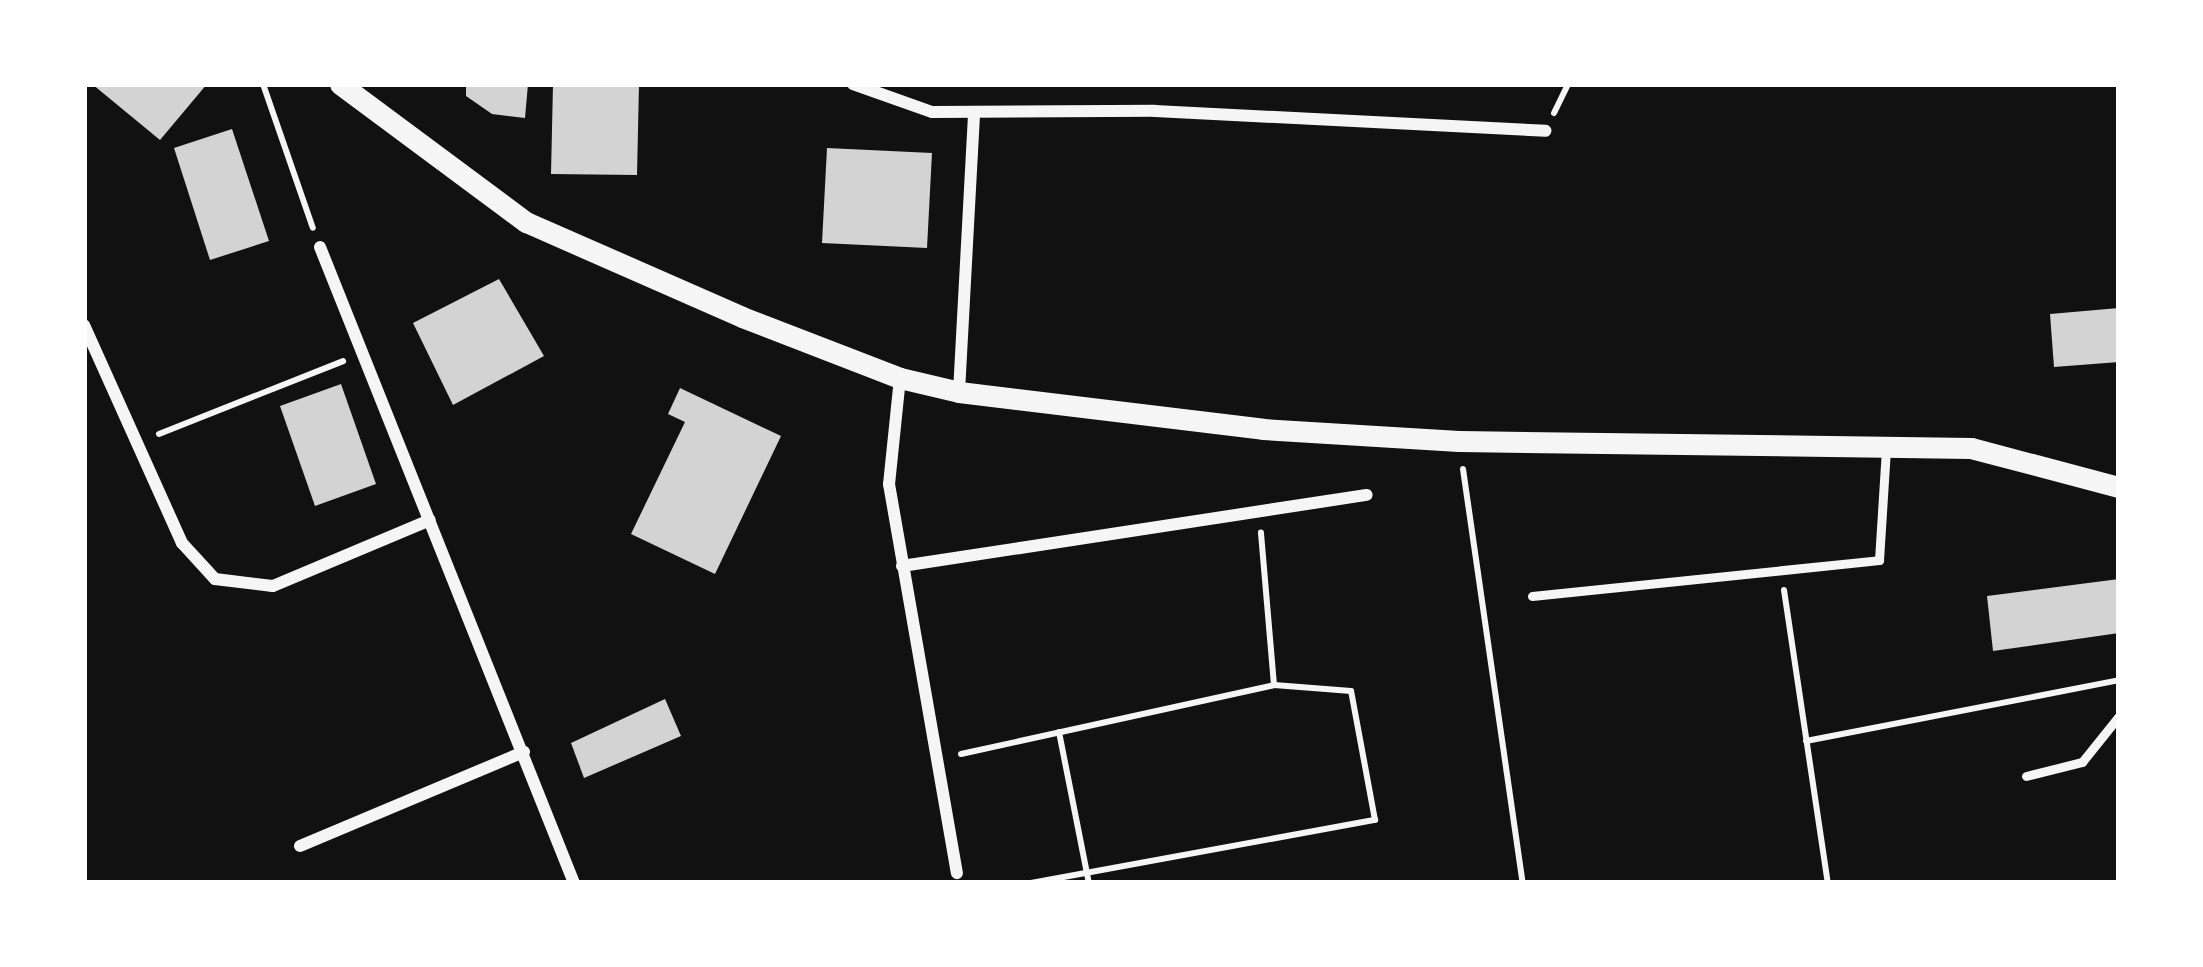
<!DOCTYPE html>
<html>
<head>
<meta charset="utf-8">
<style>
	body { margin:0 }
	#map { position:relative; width:2203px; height:967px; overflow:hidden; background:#111; font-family:Inter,sans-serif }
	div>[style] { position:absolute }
	.building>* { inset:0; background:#d3d3d3 }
	.path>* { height:6px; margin:-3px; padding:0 3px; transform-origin:3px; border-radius:3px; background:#f5f5f5 }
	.service>* { height:9px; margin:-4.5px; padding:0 4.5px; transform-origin:4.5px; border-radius:4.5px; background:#f5f5f5 }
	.minor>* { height:12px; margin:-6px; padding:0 6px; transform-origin:6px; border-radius:6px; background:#f5f5f5 }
	.tertiary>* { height:21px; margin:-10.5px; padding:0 10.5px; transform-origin:10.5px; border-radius:10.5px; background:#f5f5f5 }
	span { translate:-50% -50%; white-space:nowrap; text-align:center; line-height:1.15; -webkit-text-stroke:12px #fff; paint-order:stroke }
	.frame { position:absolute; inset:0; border:87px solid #fff; pointer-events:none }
</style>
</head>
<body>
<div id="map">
	<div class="building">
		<div style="clip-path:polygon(92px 84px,207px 84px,160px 140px)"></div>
		<div style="clip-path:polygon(466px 84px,528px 84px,525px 118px,492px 114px,466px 96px)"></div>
		<div style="clip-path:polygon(553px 84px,639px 84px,637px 175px,551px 174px)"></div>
		<div style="clip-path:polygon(232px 129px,269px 241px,210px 260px,174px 148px)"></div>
		<div style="clip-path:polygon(827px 148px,932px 153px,927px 248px,822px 243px)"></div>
		<div style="clip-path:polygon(499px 279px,544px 356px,453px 405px,413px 323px)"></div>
		<div style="clip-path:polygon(2119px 308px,2119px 362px,2054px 367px,2050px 314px)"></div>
		<div style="clip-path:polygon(341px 384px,376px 484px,315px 506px,280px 406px)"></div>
		<div style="clip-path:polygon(680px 388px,781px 436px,715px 574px,631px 534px,685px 422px,668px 414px)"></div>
		<div style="clip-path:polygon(2119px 579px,2119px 633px,1993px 651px,1987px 596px)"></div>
		<div style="clip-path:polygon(665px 699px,681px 736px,584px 778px,571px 743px)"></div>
	</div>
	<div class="path">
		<div style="left:263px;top:84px;width:152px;rotate:70.9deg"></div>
		<div style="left:1554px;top:113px;width:32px;rotate:-64deg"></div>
		<div style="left:159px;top:434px;width:198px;rotate:-21.6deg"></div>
		<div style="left:1463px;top:469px;width:418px;rotate:81.8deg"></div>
		<div style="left:1784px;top:590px;width:296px;rotate:81.5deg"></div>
		<div style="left:1059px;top:732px;width:154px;rotate:78.8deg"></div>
		<div style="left:1806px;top:741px;width:319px;rotate:-11deg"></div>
		<div style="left:961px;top:754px;width:321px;rotate:-12.4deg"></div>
		<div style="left:1274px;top:685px;width:153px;rotate:-94.9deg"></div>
		<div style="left:1031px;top:883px;width:350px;rotate:-10.4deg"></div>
		<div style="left:1375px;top:820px;width:131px;rotate:-100.5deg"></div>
		<div style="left:1351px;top:691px;width:77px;rotate:-175.5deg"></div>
	</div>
	<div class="service">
		<div style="left:1532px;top:596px;width:349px;rotate:-5.9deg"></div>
		<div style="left:1879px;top:560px;width:111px;rotate:-86.4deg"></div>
		<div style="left:2026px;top:776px;width:58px;rotate:-14deg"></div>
		<div style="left:2082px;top:762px;width:59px;rotate:-51.2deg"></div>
	</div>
	<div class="minor">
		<div style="left:853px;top:84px;width:84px;rotate:19.5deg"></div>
		<div style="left:932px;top:112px;width:223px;rotate:-0.3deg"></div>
		<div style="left:1155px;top:111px;width:391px;rotate:2.9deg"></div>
		<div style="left:320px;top:247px;width:685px;rotate:68.23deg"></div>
		<div style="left:84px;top:325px;width:239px;rotate:65.8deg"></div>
		<div style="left:182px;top:543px;width:49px;rotate:47.5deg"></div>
		<div style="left:215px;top:579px;width:58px;rotate:6.9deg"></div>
		<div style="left:273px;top:586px;width:170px;rotate:-22.8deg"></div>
		<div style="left:900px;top:378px;width:107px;rotate:95.9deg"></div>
		<div style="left:889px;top:484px;width:395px;rotate:80.1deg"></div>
		<div style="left:959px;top:392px;width:279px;rotate:-86.9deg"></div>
		<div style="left:902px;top:566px;width:470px;rotate:-8.7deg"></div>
		<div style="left:300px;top:846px;width:243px;rotate:-22.8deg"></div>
	</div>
	<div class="tertiary">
		<div style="left:340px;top:84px;width:232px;rotate:36.6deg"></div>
		<div style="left:526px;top:222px;width:236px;rotate:23.7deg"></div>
		<div style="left:742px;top:317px;width:169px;rotate:21.1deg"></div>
		<div style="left:900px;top:378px;width:61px;rotate:13.3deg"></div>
		<div style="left:959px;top:392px;width:306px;rotate:6.9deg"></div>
		<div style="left:1263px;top:429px;width:196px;rotate:3.5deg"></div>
		<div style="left:1459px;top:441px;width:512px;rotate:0.78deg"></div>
		<div style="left:1971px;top:448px;width:153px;rotate:14.8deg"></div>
	</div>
	<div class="frame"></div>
</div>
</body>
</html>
